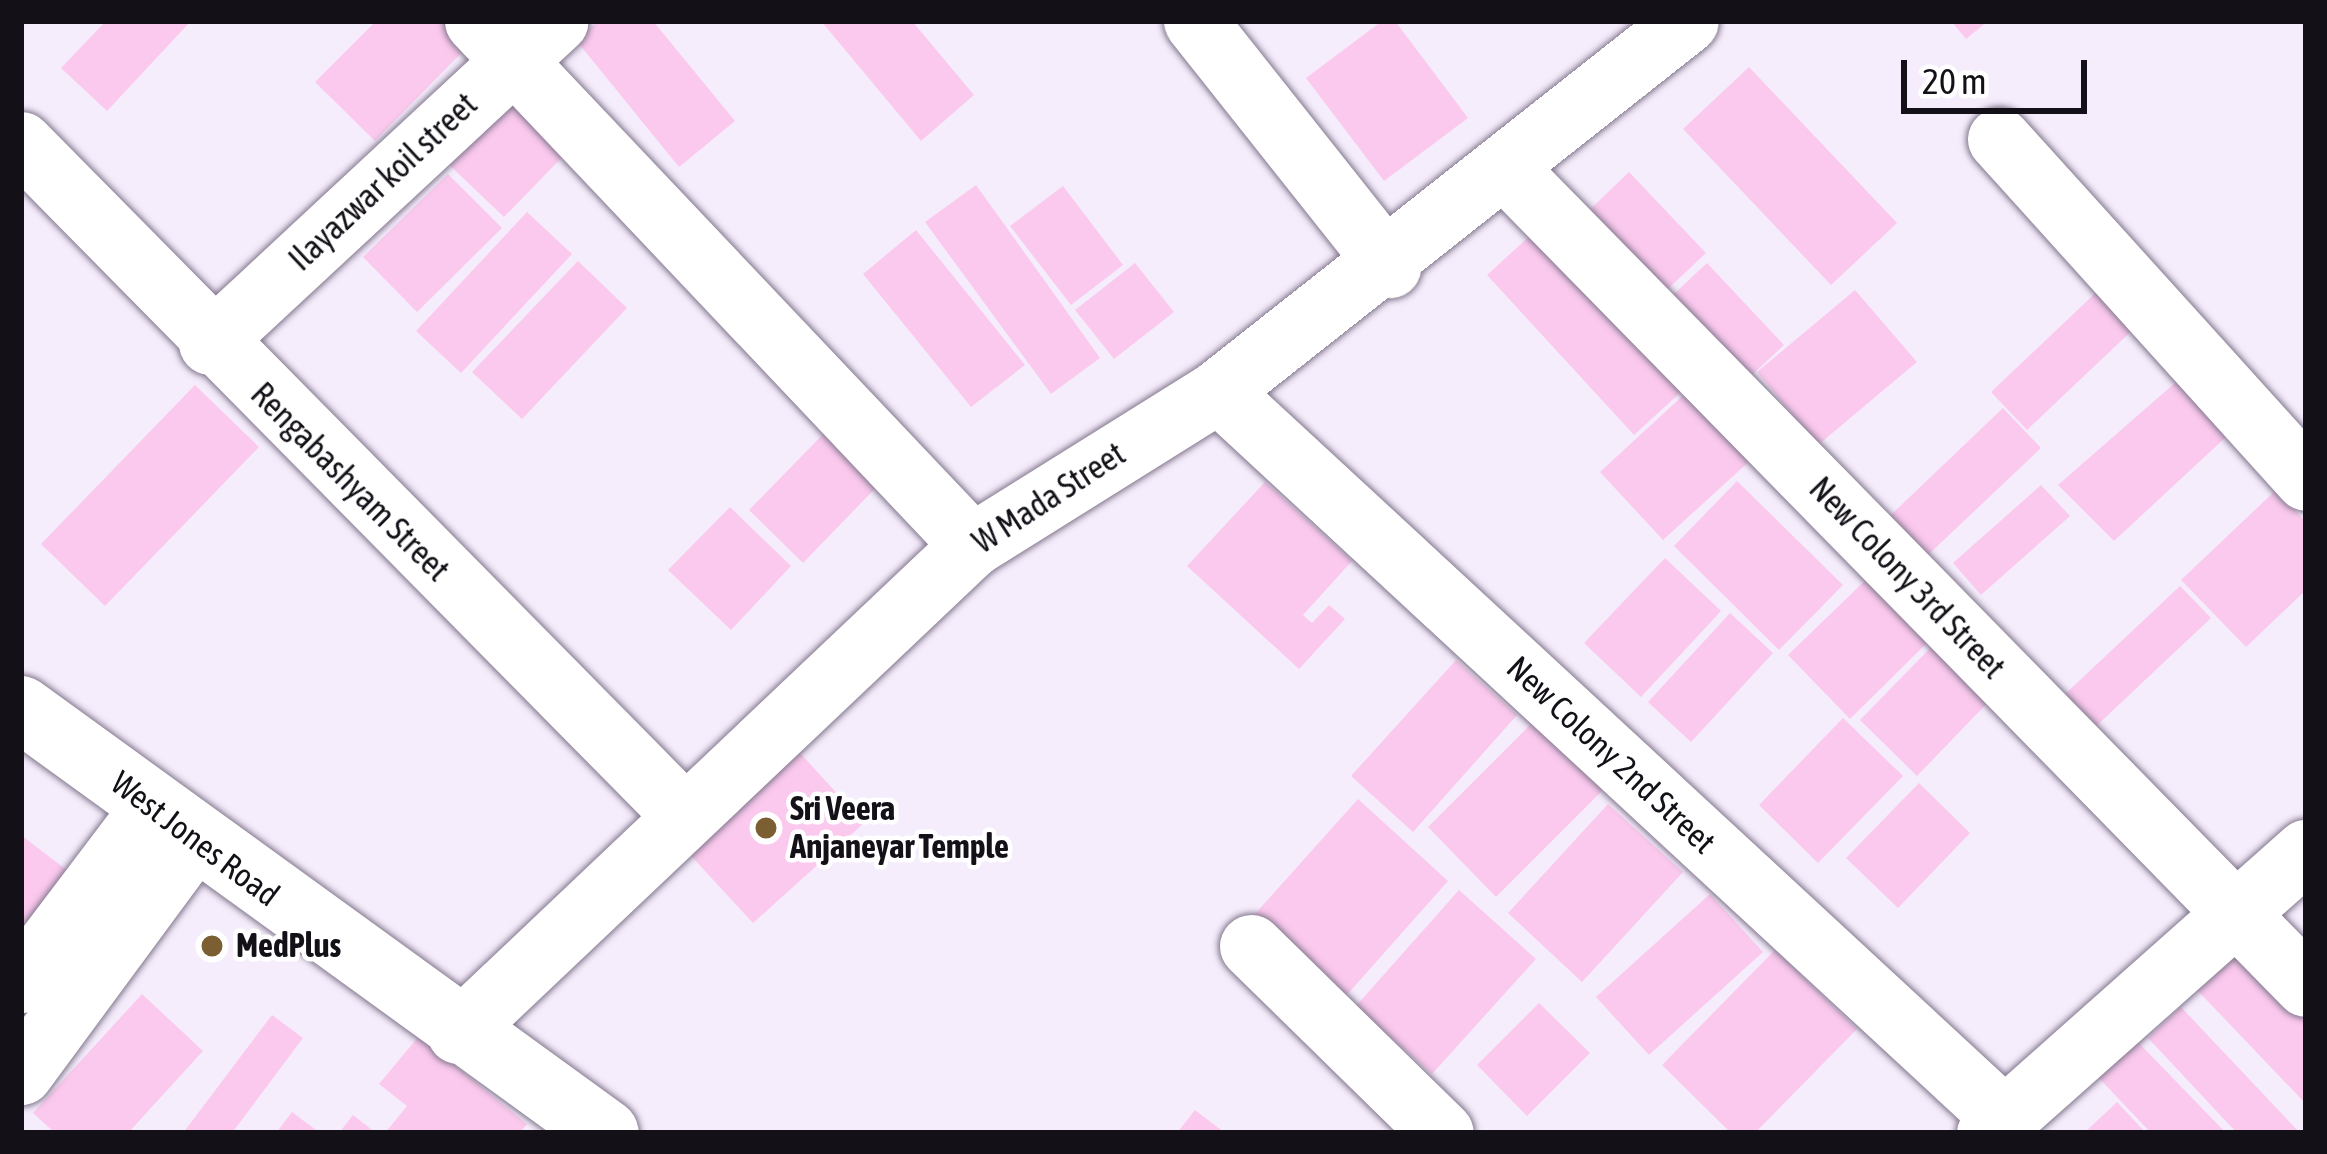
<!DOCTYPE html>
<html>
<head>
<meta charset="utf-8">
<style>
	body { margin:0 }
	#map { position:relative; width:2327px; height:1154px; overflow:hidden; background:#f5edfc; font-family:"Asap Condensed",sans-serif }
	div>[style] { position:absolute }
	.building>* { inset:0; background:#fbc9ee }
	.roads { filter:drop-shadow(0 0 3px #84788e) drop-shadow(0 0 3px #84788e) }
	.minor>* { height:63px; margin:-31.5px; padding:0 31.5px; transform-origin:31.5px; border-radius:31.5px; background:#fff }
	.tertiary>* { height:66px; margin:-33px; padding:0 33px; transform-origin:33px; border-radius:33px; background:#fff }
	.dots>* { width:33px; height:33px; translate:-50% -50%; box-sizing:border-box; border:6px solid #fff; border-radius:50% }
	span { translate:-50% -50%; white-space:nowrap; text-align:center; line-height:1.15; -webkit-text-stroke:9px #fff; paint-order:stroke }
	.street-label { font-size:33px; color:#141018 }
	.poi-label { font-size:33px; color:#141018; font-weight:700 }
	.left { translate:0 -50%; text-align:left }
	.frame { position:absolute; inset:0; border:24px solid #141018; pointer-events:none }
	.scale { position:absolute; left:1901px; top:60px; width:186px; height:54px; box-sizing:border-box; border:6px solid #141018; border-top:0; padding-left:15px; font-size:36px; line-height:42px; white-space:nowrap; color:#141018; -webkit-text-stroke:9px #fff; paint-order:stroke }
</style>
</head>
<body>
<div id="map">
	<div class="building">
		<div style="clip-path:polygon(106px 21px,191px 21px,107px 111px,61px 68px)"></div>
		<div style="clip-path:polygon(376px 21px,448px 21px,471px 43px,375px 141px,315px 82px)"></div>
		<div style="clip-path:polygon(599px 21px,653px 21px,735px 121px,679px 167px,575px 39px)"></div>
		<div style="clip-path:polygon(821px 21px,912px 21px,974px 95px,921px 141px)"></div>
		<div style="clip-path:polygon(1382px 21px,1395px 21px,1468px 118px,1384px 181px,1306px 78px)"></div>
		<div style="clip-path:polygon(1951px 21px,1988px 21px,1966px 39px)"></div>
		<div style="clip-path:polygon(1749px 67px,1897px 223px,1831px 285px,1683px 129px)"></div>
		<div style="clip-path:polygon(514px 83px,575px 144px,504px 217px,442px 158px)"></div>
		<div style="clip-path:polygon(1629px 172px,1706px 253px,1655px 301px,1578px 221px)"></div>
		<div style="clip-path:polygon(448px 174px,502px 228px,417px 312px,363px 257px)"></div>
		<div style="clip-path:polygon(976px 185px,1100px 358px,1051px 394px,925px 222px)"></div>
		<div style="clip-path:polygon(1063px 186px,1123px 265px,1071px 305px,1010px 226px)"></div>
		<div style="clip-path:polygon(527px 212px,572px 254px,461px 373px,416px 331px)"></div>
		<div style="clip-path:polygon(916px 230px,1025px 365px,971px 407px,863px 274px)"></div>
		<div style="clip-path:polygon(1534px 232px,1681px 392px,1634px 435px,1487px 275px)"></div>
		<div style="clip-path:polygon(578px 261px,627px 308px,522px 419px,472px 372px)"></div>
		<div style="clip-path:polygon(1135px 263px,1174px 312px,1114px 359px,1075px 310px)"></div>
		<div style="clip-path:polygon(1707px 263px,1784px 345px,1736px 390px,1659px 308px)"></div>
		<div style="clip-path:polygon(2106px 283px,2142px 321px,2027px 430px,1991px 392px)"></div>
		<div style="clip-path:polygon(1855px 290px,1917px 362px,1818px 445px,1757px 372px)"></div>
		<div style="clip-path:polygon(2176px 382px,2227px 436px,2114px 541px,2058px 485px)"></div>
		<div style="clip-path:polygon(195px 385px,259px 447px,105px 606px,41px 544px)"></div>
		<div style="clip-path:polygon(1689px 390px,1753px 458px,1663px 540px,1600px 472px)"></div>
		<div style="clip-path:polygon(2003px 408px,2041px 448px,1910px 572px,1872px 533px)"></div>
		<div style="clip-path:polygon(837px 420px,890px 473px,803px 563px,749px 510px)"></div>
		<div style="clip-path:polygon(1737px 481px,1843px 585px,1779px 650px,1674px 546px)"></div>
		<div style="clip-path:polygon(1265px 482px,1352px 561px,1303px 615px,1312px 623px,1329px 605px,1345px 619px,1299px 669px,1187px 566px)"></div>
		<div style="clip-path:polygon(2041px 485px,2070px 516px,1981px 595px,1953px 563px)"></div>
		<div style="clip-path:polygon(2276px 490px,2306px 522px,2306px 590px,2246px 647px,2181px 580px)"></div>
		<div style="clip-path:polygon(730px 507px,791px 566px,731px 630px,668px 570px)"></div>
		<div style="clip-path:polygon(1665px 558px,1721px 611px,1641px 697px,1584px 643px)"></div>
		<div style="clip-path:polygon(1876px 570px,1937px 633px,1850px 719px,1788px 655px)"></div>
		<div style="clip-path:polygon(2180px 586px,2211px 618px,2092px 730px,2062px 697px)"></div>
		<div style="clip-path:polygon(1730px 613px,1773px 653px,1691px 742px,1648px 702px)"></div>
		<div style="clip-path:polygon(1940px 638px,1997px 693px,1917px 776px,1860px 720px)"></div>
		<div style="clip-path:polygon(1456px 660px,1517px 715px,1413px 832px,1351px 776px)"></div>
		<div style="clip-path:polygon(1843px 718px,1903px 776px,1818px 863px,1759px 805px)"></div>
		<div style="clip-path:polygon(1534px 721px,1603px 790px,1496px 897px,1428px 827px)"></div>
		<div style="clip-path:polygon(780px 731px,864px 823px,753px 923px,669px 832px)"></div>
		<div style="clip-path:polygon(1919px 783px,1970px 833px,1898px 908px,1846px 858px)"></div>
		<div style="clip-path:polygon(1358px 799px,1448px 881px,1345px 997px,1254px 915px)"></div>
		<div style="clip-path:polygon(1608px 804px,1683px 872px,1582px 982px,1508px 913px)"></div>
		<div style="clip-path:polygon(21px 835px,68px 871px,21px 934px)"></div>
		<div style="clip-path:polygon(1459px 890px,1536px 959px,1432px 1074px,1356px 1006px)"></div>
		<div style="clip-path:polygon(1710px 894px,1763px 952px,1649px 1055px,1596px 997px)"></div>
		<div style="clip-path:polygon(2246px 946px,2306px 1008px,2306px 1104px,2198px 991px)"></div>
		<div style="clip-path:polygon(1775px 950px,1857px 1029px,1755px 1133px,1731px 1133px,1662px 1065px)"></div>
		<div style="clip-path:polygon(142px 994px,203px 1051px,128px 1133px,55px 1133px,33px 1113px)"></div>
		<div style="clip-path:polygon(1539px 1003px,1590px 1053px,1527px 1116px,1477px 1065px)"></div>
		<div style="clip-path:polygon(2181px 1007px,2300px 1133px,2237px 1133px,2148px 1038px)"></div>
		<div style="clip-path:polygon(272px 1015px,303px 1038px,232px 1133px,183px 1133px)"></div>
		<div style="clip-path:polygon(419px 1036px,527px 1124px,520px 1133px,385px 1133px,407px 1106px,379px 1084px)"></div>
		<div style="clip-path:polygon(2136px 1040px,2226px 1133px,2151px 1133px,2098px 1077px)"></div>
		<div style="clip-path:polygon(2117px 1102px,2146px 1133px,2084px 1133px)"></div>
		<div style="clip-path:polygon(1195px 1110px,1225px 1133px,1177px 1133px)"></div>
		<div style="clip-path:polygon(292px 1112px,320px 1133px,276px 1133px)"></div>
		<div style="clip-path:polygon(353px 1115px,376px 1133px,339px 1133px)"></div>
	</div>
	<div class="roads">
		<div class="minor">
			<div style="left:476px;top:21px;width:722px;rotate:46.57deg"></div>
			<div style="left:1195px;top:21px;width:313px;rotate:51.6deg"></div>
			<div style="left:1999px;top:139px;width:458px;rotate:47.9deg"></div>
			<div style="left:21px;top:143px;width:945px;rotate:45.39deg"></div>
			<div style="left:1508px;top:171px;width:1140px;rotate:45.57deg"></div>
			<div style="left:210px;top:343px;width:473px;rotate:-42.9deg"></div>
			<div style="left:1218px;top:391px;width:1071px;rotate:42.77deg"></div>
			<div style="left:1251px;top:946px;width:267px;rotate:44.4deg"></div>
			<div style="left:21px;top:981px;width:217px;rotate:-52.9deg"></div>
			<div style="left:458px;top:1032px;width:708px;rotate:-43.45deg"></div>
			<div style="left:972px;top:545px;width:290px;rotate:-32deg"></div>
			<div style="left:1218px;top:391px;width:597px;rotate:-38.27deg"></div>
			<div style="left:21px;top:1073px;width:292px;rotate:-53.6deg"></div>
			<div style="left:1988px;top:1133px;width:425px;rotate:-41.6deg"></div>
		</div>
		<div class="tertiary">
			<div style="left:21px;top:709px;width:722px;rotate:35.93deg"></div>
		</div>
	</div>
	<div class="dots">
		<div style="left:766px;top:828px;background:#7b5e31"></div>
		<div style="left:212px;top:946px;background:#7b5e31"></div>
	</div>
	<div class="street-label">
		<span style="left:383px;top:182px;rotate:-43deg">Ilayazwar koil street</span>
		<span style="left:350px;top:482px;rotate:45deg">Rengabashyam Street</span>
		<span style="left:1049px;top:498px;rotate:-33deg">W Mada Street</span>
		<span style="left:1907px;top:578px;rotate:46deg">New Colony 3rd Street</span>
		<span style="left:1611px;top:755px;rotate:43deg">New Colony 2nd Street</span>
		<span style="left:195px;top:839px;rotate:37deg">West Jones Road</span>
	</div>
	<div class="poi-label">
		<span class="left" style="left:790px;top:828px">Sri Veera<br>Anjaneyar Temple</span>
		<span class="left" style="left:236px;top:946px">MedPlus</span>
	</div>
	<div class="frame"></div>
	<div class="scale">20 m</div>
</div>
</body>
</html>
